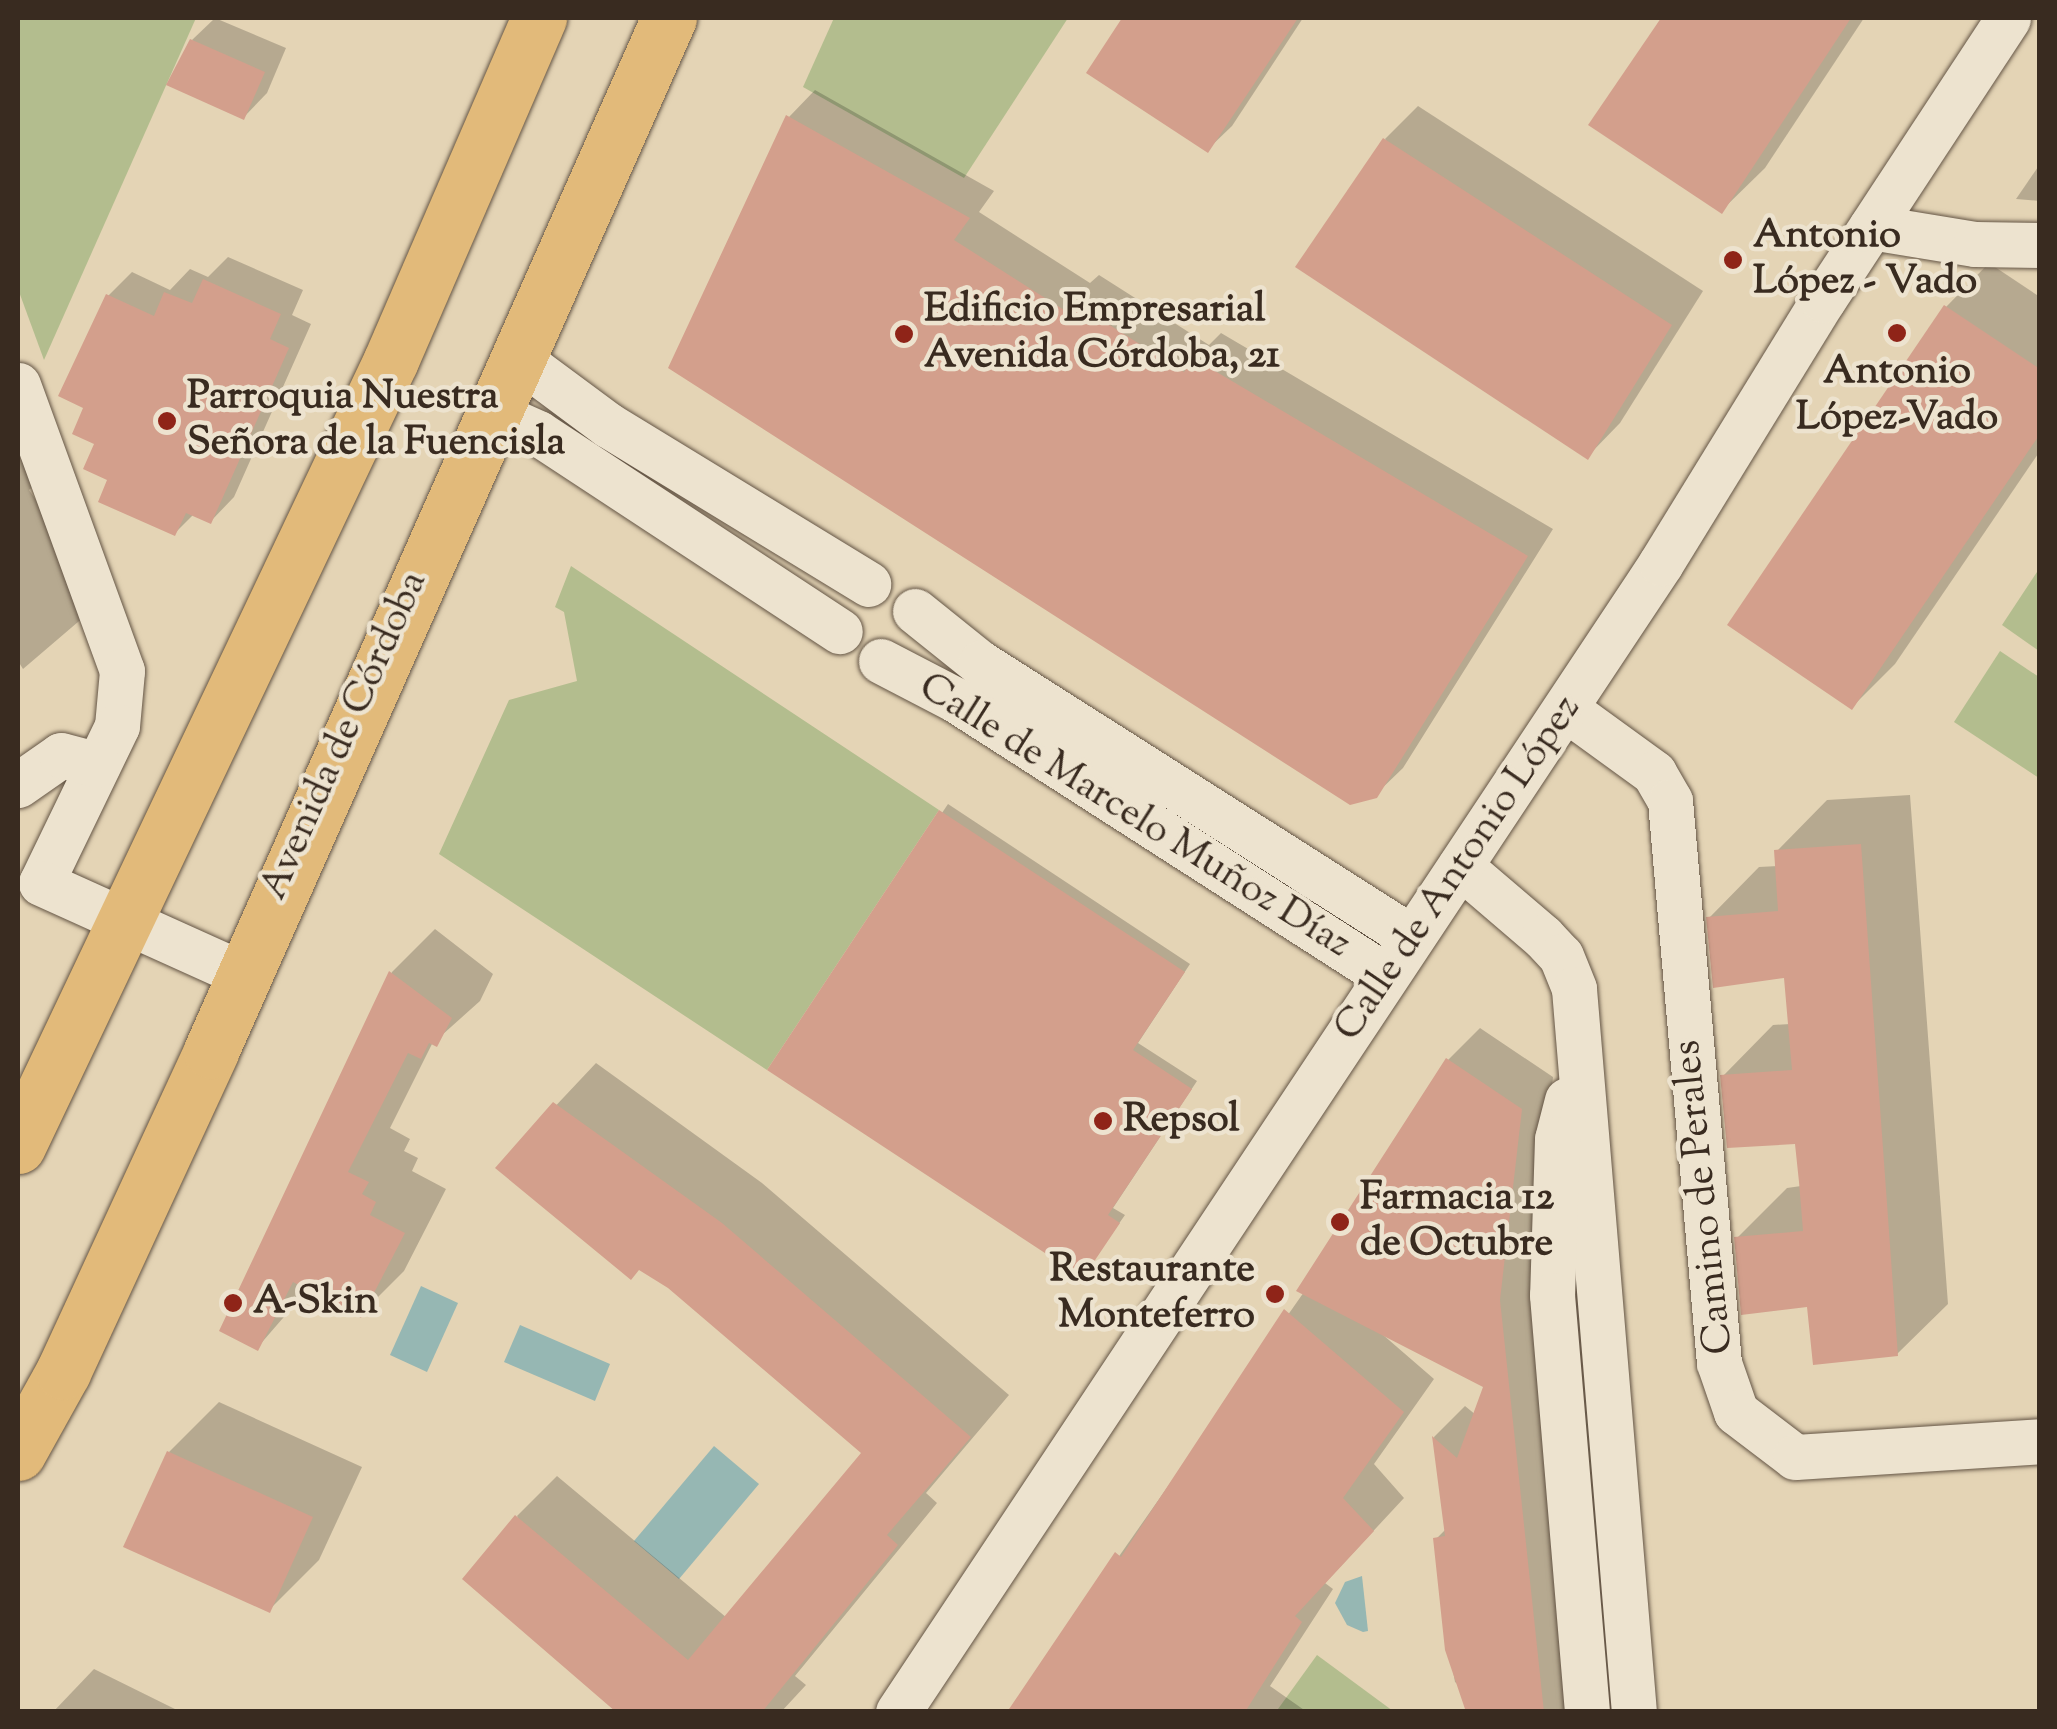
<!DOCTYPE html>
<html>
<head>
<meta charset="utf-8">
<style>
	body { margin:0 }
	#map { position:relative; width:2057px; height:1729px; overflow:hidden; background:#e4d4b5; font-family:"Sorts Mill Goudy",serif }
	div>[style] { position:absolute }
	.green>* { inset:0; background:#b3bd8e }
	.water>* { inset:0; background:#96b7b3 }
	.shadow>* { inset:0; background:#0003 }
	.building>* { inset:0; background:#d39f8c }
	.roads { filter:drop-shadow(0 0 2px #645545) drop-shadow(0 0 2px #645545) }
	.minor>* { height:45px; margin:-22.5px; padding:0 22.5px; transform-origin:22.5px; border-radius:22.5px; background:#ede3cf }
	.major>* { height:55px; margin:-27.5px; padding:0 27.5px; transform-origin:27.5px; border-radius:27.5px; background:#e2ba7a }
	.dots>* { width:28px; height:28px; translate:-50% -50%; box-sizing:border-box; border:5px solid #ede3cf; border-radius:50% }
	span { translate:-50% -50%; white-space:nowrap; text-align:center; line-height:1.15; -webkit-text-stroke:9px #ede3cf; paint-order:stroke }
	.poi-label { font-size:40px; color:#392b20; font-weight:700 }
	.left { translate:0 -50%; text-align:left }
	.right { translate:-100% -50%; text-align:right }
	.street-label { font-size:40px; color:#392b20 }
	.frame { position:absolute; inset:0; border:20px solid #392b20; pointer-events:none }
</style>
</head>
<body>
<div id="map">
	<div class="green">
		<div style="clip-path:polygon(18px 18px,196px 18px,44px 360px,18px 289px)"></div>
		<div style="clip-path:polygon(834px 18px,1068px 18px,964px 178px,803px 87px)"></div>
		<div style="clip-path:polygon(571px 566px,939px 810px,767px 1070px,439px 854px,509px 700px,577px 681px,564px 612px,555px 607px)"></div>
		<div style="clip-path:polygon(2039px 569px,2039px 651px,2002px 625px)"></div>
		<div style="clip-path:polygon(2000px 651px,2039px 677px,2039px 778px,1954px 722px)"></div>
		<div style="clip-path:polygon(1317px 1655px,1393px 1711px,1278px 1709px)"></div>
	</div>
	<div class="water">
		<div style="clip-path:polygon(421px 1286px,458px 1303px,427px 1372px,390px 1355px)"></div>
		<div style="clip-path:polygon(520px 1325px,610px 1364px,595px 1401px,504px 1362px)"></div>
		<div style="clip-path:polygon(714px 1446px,759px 1484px,679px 1579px,634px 1541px)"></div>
		<div style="clip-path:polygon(1362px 1576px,1368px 1631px,1363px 1632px,1347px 1625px,1335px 1603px,1345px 1582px)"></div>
	</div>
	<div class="shadow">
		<div style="clip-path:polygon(215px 18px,286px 48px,267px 93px,244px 117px,192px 40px)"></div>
		<div style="clip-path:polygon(1125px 18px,1303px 18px,1232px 126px,1208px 149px,1090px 72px)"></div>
		<div style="clip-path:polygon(1664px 18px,1864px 18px,1765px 168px,1721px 211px,1592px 125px)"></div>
		<div style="clip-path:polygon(815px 90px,994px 191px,979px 212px,1090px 283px,1099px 275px,1209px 345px,1221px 333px,1553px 529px,1403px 768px,1375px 795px,789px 117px)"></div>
		<div style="clip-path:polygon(1418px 106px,1703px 291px,1620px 423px,1587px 457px,1385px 139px)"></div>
		<div style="clip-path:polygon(2040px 164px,2040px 201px,2016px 199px)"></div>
		<div style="clip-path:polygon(228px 257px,303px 290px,292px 315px,311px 324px,234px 497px,211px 521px,194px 514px,174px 534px,110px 479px,87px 406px,108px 296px,132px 272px,170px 290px,190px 269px,208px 277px)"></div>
		<div style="clip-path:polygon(1989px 263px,2040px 297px,2040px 451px,1895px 664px,1852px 707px,1946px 307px)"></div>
		<div style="clip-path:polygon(18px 438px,38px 482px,29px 490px,65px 542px,85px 616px,23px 669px,18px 661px)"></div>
		<div style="clip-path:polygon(1910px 795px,1948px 1304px,1897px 1354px,1809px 1304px,1737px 1238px,1787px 1188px,1801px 1186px,1797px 1142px,1723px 1076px,1773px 1025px,1790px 1024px,1786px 975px,1709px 918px,1759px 867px,1778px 866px,1777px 851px,1827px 800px)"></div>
		<div style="clip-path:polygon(948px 804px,1190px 964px,1138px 1043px,1197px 1081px,1113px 1208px,1125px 1215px,1083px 1275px,771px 1069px)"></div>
		<div style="clip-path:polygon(435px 929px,493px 974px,480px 1001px,432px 1044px,390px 1128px,410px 1139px,404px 1151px,418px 1158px,412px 1171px,446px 1189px,404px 1271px,361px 1314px,309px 1288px,257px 1348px,223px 1330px,392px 972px)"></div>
		<div style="clip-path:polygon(1480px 1028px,1553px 1077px,1531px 1267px,1579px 1712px,1469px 1712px,1467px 1692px,1455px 1682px,1443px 1616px,1436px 1539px,1447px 1528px,1434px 1437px,1465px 1406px,1476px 1415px,1487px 1386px,1382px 1334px,1434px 1379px,1374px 1464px,1404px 1498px,1325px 1583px,1333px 1589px,1270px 1686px,1307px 1712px,1010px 1712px,1304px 1292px,1448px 1060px)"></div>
		<div style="clip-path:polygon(596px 1063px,762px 1183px,1009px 1395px,926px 1493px,937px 1503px,795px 1676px,806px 1685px,781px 1712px,620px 1712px,517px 1516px,557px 1476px,727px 1618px,864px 1453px,670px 1286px,498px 1167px)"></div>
		<div style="clip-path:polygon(219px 1402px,362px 1467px,319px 1560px,269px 1610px,169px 1452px)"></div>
		<div style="clip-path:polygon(94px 1669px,181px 1712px,53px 1712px)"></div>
	</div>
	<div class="building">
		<div style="clip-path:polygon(1122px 18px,1298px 18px,1208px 153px,1086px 73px)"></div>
		<div style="clip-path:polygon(1661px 18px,1851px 18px,1722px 214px,1588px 125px)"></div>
		<div style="clip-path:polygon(190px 39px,265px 72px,244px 120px,166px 85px)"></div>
		<div style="clip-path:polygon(786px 115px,970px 218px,954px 240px,1064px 310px,1070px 300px,1184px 372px,1193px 358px,1528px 556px,1377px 798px,1350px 805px,668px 368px)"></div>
		<div style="clip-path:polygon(1383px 138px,1672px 325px,1588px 460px,1295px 267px)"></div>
		<div style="clip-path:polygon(203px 279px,281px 314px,270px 339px,289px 348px,211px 524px,186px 513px,175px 536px,98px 502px,107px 480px,83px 469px,94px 444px,72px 434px,83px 408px,58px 396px,106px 294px,154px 316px,164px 292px,192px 303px)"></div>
		<div style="clip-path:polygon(1944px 305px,2040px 369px,2040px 434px,1852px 710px,1727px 625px)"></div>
		<div style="clip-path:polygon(939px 810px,1185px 972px,1133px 1050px,1192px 1089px,1108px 1215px,1120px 1223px,1083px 1278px,767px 1070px)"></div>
		<div style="clip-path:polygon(1861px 844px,1898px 1356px,1813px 1365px,1807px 1307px,1741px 1315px,1734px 1237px,1803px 1231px,1799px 1182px,1795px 1144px,1727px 1148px,1720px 1075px,1792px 1070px,1784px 978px,1713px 988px,1706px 917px,1778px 911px,1774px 850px)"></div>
		<div style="clip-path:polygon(389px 971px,452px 1018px,437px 1047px,429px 1043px,421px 1059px,408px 1053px,348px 1172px,369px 1182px,362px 1194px,376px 1202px,370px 1215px,405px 1233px,361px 1318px,293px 1282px,258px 1351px,219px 1331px)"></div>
		<div style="clip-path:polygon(1446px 1058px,1522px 1109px,1500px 1300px,1544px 1712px,1466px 1712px,1445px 1650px,1433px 1538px,1445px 1536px,1432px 1436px,1457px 1458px,1483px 1387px,1296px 1291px)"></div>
		<div style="clip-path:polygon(553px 1102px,722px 1223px,971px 1437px,887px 1535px,898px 1545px,762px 1712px,616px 1712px,462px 1579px,515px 1515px,688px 1660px,861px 1453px,668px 1288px,639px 1270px,631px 1280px,495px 1168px)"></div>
		<div style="clip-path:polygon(1284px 1309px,1404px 1412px,1343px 1498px,1374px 1531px,1295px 1616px,1302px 1622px,1245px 1712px,1007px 1712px,1115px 1552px,1121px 1557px)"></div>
		<div style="clip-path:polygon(167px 1451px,313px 1517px,270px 1613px,123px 1547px)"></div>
	</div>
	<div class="roads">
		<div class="minor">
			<div style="left:1871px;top:227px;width:105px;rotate:9.3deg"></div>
			<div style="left:1975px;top:244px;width:65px;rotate:0.9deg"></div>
			<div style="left:515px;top:356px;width:116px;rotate:36.6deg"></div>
			<div style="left:608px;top:425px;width:305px;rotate:31.4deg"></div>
			<div style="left:18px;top:385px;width:304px;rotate:70deg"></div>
			<div style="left:122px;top:671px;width:55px;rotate:95.2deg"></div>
			<div style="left:117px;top:726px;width:174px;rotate:115.8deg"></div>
			<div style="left:489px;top:411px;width:54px;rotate:24.2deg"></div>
			<div style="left:538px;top:433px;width:361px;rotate:33.3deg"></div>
			<div style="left:915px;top:611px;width:83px;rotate:38.7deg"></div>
			<div style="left:980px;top:663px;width:511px;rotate:32.45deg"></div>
			<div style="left:881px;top:661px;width:85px;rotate:27.5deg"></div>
			<div style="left:956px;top:700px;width:511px;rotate:32.69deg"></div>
			<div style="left:1566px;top:709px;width:109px;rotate:36deg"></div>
			<div style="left:1654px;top:773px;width:32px;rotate:60deg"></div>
			<div style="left:1670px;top:801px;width:564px;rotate:85.02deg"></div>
			<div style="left:1719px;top:1363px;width:52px;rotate:70.9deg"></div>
			<div style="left:1736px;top:1412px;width:74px;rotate:37.3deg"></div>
			<div style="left:1795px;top:1457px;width:246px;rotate:-3.7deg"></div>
			<div style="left:18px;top:785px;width:52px;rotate:-34.9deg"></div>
			<div style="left:61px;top:755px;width:38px;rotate:15deg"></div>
			<div style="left:1460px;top:866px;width:109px;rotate:40.5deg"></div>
			<div style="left:1543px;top:937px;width:26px;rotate:47deg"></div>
			<div style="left:1561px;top:956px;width:35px;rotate:68deg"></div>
			<div style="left:1574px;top:989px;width:725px;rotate:85.26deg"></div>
			<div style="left:41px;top:883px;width:218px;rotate:24.3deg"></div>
			<div style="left:1567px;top:1100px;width:40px;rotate:104.4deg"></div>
			<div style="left:1557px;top:1139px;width:156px;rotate:91.8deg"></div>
			<div style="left:1552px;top:1295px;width:418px;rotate:85.2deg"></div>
			<div style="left:898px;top:1712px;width:1379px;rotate:-56.41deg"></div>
			<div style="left:1661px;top:563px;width:309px;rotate:-58.4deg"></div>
			<div style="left:1823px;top:300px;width:337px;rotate:-56.7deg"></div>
		</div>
		<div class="major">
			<div style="left:18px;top:1146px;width:870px;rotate:-64.61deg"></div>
			<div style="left:391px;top:360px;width:373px;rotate:-66.6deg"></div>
			<div style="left:18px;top:1453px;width:93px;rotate:-60.9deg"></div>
			<div style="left:63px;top:1372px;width:353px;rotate:-65.2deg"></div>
			<div style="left:211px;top:1051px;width:1130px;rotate:-66.09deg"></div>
		</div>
	</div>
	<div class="dots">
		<div style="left:1733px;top:260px;background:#8f2418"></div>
		<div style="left:1897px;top:333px;background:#8f2418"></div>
		<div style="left:904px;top:334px;background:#8f2418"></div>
		<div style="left:167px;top:421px;background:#8f2418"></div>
		<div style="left:1103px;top:1121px;background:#8f2418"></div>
		<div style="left:1340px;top:1222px;background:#8f2418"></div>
		<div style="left:1275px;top:1294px;background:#8f2418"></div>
		<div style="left:233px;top:1303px;background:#8f2418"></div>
	</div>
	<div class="poi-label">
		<span class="left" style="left:1753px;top:260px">Antonio<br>López - Vado</span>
		<span class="left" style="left:924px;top:334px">Edificio Empresarial<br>Avenida Córdoba, 21</span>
		<span style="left:1897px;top:396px">Antonio<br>López-Vado</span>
		<span class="left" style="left:187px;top:421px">Parroquia Nuestra<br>Señora de la Fuencisla</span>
		<span class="left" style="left:1123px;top:1121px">Repsol</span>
		<span class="left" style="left:1360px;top:1222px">Farmacia 12<br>de Octubre</span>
		<span class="right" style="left:1255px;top:1294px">Restaurante<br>Monteferro</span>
		<span class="left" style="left:253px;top:1303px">A-Skin</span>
	</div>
	<div class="street-label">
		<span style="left:345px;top:736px;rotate:-66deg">Avenida de Córdoba</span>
		<span style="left:1134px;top:817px;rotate:32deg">Calle de Marcelo Muñoz Díaz</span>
		<span style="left:1459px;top:869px;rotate:-56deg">Calle de Antonio López</span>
		<span style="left:1705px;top:1197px;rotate:-96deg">Camino de Perales</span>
	</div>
	<div class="frame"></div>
</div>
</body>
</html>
